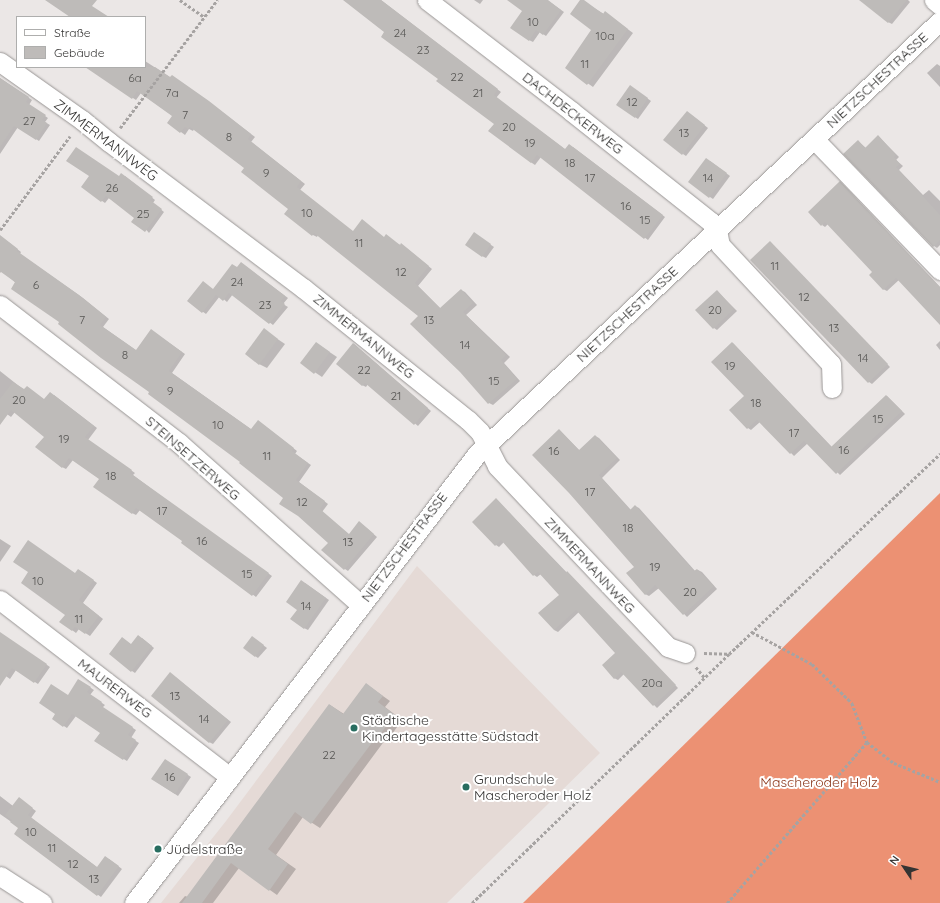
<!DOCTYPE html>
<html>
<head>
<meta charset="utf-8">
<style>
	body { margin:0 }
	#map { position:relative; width:940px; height:903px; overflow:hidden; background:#ebe7e6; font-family:Quicksand,sans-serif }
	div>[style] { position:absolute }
	.built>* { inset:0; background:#e5dad6 }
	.forest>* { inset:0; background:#ec9173 }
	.shadow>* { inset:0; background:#0003 }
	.building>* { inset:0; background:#bebbb9 }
	.path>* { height:2.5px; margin-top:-1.25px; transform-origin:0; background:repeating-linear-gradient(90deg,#a6a3a2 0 3px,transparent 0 5px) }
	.roads { filter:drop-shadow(0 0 1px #999695) drop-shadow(0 0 1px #999695) }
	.minor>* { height:19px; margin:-9.5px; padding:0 9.5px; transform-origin:9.5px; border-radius:9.5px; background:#fff }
	.dots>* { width:11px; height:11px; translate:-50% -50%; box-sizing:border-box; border:2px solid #fff; border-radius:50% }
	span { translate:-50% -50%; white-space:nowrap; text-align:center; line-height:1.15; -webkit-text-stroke:4px #fff; paint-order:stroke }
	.number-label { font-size:12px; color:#575654 }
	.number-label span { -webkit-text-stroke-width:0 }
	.street-label { font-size:14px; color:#353433 }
	.poi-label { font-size:14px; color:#353433 }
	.left { translate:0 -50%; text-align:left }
	.park-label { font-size:14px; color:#8c3a1e }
	.legend { position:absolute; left:16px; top:16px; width:130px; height:52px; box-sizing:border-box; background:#fff; border:1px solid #aeaead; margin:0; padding:5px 7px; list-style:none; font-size:12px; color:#353433 }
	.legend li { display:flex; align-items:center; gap:8px; height:20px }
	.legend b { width:20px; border:1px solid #aeaead }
	.north { position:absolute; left:884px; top:847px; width:40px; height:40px; -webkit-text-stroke:3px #fff; paint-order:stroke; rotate:305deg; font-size:11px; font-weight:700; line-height:16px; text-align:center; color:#353433 }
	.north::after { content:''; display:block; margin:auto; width:14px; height:18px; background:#353433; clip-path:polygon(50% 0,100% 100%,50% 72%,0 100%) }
</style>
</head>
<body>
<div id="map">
	<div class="built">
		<div style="clip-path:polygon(417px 566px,600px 753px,447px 903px,161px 903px,226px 821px)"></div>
	</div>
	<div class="forest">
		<div style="clip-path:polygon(940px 493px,940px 903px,523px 903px)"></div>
	</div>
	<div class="shadow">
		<div style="clip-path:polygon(344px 0,381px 0,501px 92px,496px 98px,566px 150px,573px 147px,665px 217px,648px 240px,541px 157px,535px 165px,532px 163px,490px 131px,495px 124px,385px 32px)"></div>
		<div style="clip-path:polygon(474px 0,483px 0,480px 4px)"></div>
		<div style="clip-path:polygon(522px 0,547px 0,564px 12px,546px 36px,540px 32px,533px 42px,529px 40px)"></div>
		<div style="clip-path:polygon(581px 0,604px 14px,610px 16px,633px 33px,593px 87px,566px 68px,593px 29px)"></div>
		<div style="clip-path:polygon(875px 0,908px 0,910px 2px,892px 24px,888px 22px)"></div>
		<div style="clip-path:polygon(145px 61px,213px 105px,255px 137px,251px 142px,305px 184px,300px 190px,353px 232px,384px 238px,405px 247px,432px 269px,418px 286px,441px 309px,461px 290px,465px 292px,477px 305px,466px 315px,510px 357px,504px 363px,520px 381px,493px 405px,489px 403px,419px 316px,318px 235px,317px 237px,313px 235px,286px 214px,289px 209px,245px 168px,194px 129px,193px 131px,189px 129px,185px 135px,181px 132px,168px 123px,173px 116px,141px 93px,136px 100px,86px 67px,145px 67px)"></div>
		<div style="clip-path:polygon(937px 64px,940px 66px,940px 87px,927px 73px)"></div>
		<div style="clip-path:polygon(0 78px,32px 100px,29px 105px,48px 118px,45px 122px,50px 125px,39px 141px,18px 127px,0 154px)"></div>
		<div style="clip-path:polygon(633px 88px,651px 101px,638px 119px,635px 117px)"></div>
		<div style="clip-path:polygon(690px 114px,708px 128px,686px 156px,683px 154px)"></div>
		<div style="clip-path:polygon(878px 136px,899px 157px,896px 160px,903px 166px,899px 170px,923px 195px,929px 190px,940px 201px,940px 245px,937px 248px,934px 246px,858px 141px,866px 148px)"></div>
		<div style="clip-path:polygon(710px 161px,730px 176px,713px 199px,710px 197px)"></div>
		<div style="clip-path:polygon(125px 176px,155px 200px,153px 203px,164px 212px,149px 233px,136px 218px,109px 198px,105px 203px,82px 187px)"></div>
		<div style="clip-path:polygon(843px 185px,940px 287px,940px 324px,900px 279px,887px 291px,883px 289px,874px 272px,828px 224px,825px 227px,822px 225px)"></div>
		<div style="clip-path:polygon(478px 236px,494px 247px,486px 258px,482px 256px)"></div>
		<div style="clip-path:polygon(7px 241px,21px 252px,20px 254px,83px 298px,109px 319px,103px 327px,137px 351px,155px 333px,185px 354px,172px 373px,252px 430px,262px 424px,297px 451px,295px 454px,311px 465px,299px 482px,328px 504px,322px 512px,349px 535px,363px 525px,377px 537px,348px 571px,345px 569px,329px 543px,284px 498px,242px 462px,60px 322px,0 269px,0 244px)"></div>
		<div style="clip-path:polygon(773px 245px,890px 367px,872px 384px,869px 382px)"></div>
		<div style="clip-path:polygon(244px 265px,288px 298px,283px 304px,288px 307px,273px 325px,233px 294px,227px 302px,220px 296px,206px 314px,188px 301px,214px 289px,237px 268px)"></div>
		<div style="clip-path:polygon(717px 291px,737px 311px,717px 330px,714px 328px)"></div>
		<div style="clip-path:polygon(264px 330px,285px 344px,267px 368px,259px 364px)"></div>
		<div style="clip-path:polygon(940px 341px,940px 350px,936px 345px)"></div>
		<div style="clip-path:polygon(316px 343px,337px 357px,322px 377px,301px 363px)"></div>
		<div style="clip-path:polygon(733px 343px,832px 447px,887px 396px,905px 414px,840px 475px,808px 443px,794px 456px,760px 422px,751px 430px,748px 428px,745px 396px)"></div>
		<div style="clip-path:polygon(354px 344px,431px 411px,418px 426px,368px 384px,366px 387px,362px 385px)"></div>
		<div style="clip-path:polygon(0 371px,24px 390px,45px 400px,54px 395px,97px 428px,88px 440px,135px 473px,133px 475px,182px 512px,272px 576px,256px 597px,184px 541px,140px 510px,136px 515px,132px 513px,100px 479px,73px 460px,66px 469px,62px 467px,45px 436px,15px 412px,11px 417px,0 409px)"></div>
		<div style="clip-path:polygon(559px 430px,580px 451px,595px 436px,599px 438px,620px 460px,602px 478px,631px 510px,635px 506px,639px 508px,696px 572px,698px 570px,702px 572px,717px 589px,687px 617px,659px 588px,649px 596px,645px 594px,635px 567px)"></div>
		<div style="clip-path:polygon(496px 499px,678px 688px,657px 708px,624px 674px,618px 680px,614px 678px,616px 653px,579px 612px,558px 632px,554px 630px,560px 595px,541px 574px,537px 577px,534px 575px,504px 542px,499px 547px,496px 545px)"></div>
		<div style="clip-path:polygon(0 539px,11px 546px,0 562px)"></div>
		<div style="clip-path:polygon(82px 572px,97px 583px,83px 603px,103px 619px,90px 636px,79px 629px,76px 633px,72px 630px,66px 615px,75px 574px)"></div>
		<div style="clip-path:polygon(305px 583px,329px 600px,308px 630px,304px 628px,298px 610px)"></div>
		<div style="clip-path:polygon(0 633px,50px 667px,38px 684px,16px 670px,10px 679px,0 672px)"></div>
		<div style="clip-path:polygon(142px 638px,154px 648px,135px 673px,132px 671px,132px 645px)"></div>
		<div style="clip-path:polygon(255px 639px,267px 648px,258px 658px,255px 656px)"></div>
		<div style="clip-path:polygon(174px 676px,231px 722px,213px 744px,209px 742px)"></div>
		<div style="clip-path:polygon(79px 680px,94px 690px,90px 695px,105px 705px,102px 708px,136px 730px,131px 738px,139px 743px,127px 761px,95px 741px,101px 732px,76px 716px,67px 728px,53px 719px)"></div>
		<div style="clip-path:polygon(366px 684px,390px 701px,385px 707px,402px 720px,390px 737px,388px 736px,320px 828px,303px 817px,276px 855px,296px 869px,277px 895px,239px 868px,213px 903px,179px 903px,185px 896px,188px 897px,330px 705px,344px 714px)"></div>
		<div style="clip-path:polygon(165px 760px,191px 777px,178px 796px,152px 779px)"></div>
		<div style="clip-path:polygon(0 796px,13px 806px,22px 801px,36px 811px,31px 818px,98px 868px,109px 859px,122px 869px,101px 897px,15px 834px,20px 828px,0 814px)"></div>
	</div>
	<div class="building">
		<div style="clip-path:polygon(45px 0,97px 0,92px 6px,109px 17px,70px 17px)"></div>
		<div style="clip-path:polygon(343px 0,381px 0,498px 89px,494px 95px,565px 149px,569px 144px,663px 215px,644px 239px,537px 155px,531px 163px,488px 131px,494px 124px,436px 81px,438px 79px,381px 37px,384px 32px)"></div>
		<div style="clip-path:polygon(507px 0,548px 0,561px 10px,543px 35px,536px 30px,529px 41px,510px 28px,522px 11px)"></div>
		<div style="clip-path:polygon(580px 0,584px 0,603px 14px,605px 11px,628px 29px,587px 85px,565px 68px,591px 30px,570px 14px)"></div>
		<div style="clip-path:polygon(859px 0,907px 0,888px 23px)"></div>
		<div style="clip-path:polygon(85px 67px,155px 67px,170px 77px,172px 75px,209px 101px,251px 134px,248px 139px,301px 181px,297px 187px,353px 231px,362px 219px,384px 237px,386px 234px,400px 245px,401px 243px,429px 266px,415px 283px,440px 308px,461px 289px,473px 303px,463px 312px,506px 355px,501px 360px,517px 379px,488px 404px,460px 372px,410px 324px,418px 316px,314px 233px,312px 236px,284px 214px,288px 209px,241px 172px,244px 168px,190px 127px,188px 129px,185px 127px,180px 133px,167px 123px,172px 116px,137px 91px,132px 99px)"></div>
		<div style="clip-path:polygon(0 78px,29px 97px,26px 102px,46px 115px,42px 120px,47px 123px,36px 140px,14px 126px,0 147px)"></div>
		<div style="clip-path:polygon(630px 85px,648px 98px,635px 118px,616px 105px)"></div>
		<div style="clip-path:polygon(687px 111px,705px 125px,682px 155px,663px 140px)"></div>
		<div style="clip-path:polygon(878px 135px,896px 155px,894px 157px,900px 164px,896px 167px,940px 215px,940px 240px,933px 247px,843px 154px,858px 140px,865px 148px)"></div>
		<div style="clip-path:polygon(76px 147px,119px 176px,121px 173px,153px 197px,150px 200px,162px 209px,145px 232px,131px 222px,134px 218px,106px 196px,101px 202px,81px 187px,89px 176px,66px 161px)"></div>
		<div style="clip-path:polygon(706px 158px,727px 173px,709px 198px,688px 182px)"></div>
		<div style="clip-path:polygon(840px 181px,940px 287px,940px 325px,896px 278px,883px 290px,869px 275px,872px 272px,825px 222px,821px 226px,808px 212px)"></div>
		<div style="clip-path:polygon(474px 232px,491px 244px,482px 257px,465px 245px)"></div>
		<div style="clip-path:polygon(0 235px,18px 249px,17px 251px,79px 295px,106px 317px,100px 325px,136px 350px,151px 329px,182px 352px,169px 371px,251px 429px,258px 420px,294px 448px,292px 451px,308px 463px,296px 480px,325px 501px,320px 509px,349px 534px,359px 521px,374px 534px,344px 570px,321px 550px,328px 543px,298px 516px,279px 504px,283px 498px,239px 463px,240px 462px,148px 394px,149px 392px,101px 358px,58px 324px,59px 322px,11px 289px,15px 282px,1px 272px,0 273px)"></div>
		<div style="clip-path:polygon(770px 241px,888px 364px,868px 383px,750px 260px)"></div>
		<div style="clip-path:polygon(241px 262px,285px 296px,281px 301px,285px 304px,269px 324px,229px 293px,223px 301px,216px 295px,202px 313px,187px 301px,203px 281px,213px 289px,232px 264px,237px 267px)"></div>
		<div style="clip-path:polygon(717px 290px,734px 309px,713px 329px,695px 310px)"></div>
		<div style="clip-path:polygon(264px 328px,278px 339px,259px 365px,245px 354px)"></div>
		<div style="clip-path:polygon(316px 342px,330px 352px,314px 374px,300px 363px)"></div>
		<div style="clip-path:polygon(732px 342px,831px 447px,886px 395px,902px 411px,836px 474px,804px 441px,790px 454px,757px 420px,747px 429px,729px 410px,744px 396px,711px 362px)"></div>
		<div style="clip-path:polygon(353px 343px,428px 408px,414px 425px,365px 383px,362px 386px,336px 364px)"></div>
		<div style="clip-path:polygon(13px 382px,24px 389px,27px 386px,44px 399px,50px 392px,94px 426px,85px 437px,132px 470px,130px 473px,179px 508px,269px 573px,252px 596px,181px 543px,182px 541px,136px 508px,132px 514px,93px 487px,99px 479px,69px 458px,62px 468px,35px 447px,44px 437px,11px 410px,0 425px,0 399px)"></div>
		<div style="clip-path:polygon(559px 429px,579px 450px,595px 435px,617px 458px,599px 475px,630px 510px,635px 505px,694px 571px,697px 569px,714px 586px,683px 615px,655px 585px,645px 595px,626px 573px,634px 567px,569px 493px,532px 455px)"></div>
		<div style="clip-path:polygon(496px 498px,566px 573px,567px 571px,676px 685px,653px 706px,621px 672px,614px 679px,602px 665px,615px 653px,576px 610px,554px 630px,538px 613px,559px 595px,538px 572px,533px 576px,501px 540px,495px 546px,472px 522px)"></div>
		<div style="clip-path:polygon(28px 540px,75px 573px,78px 569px,94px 580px,79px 600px,99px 616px,85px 634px,75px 627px,72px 631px,59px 622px,65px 615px,21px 583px,28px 572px,13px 562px)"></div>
		<div style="clip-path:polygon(301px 580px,326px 598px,304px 629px,290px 619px,297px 610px,286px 602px)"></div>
		<div style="clip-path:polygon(0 632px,47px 664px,34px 683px,12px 668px,0 686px)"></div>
		<div style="clip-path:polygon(138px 635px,152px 646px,131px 672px,109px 654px,122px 637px,131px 644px)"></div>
		<div style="clip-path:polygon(252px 636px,264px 645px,255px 657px,243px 648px)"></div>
		<div style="clip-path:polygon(170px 672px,228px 720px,209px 743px,151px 696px)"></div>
		<div style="clip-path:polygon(78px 679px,91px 687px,87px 692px,102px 702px,100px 705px,133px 727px,128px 735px,136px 740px,123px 760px,94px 741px,100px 733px,72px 714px,63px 727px,52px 719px,55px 714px,39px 703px,51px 684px,68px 695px)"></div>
		<div style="clip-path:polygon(366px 683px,383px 696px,378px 702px,395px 715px,381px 733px,380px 732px,311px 824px,295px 812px,268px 849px,288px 864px,269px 891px,231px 863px,202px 903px,182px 903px,329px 704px,343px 714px)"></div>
		<div style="clip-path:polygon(165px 759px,188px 774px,175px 794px,151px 779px)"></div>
		<div style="clip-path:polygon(19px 797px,33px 808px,28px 815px,97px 867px,105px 856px,119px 866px,97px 896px,14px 834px,18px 828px,10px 822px,12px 820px,5px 815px)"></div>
	</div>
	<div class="path">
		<div style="left:180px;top:0;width:29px;rotate:35deg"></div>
		<div style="left:120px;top:128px;width:161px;rotate:-52.8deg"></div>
		<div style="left:0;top:230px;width:117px;rotate:-53.3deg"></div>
		<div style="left:752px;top:632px;width:68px;rotate:28.1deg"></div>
		<div style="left:812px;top:664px;width:56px;rotate:44.3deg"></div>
		<div style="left:852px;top:703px;width:42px;rotate:69deg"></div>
		<div style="left:867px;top:742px;width:34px;rotate:38deg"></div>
		<div style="left:894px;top:763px;width:50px;rotate:22.4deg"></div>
		<div style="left:704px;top:653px;width:24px;rotate:2deg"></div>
		<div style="left:696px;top:667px;width:14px;rotate:51deg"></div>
		<div style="left:472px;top:903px;width:358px;rotate:-44.1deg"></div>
		<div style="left:729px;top:654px;width:291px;rotate:-43.5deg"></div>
		<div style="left:727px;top:903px;width:213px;rotate:-49deg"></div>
	</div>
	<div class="roads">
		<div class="minor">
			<div style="left:427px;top:0;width:182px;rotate:37.6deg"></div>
			<div style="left:571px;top:111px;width:179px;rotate:38.4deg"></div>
			<div style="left:711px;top:222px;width:10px;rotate:53deg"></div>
			<div style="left:717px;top:230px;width:15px;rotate:79deg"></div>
			<div style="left:720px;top:245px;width:163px;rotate:47deg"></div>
			<div style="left:831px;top:364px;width:24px;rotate:88deg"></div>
			<div style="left:934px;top:0;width:8px;rotate:40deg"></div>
			<div style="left:0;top:62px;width:100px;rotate:35.3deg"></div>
			<div style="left:82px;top:120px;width:35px;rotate:39deg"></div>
			<div style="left:109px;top:142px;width:243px;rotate:37deg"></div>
			<div style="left:303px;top:288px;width:211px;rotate:38.7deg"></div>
			<div style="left:468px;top:420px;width:17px;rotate:45deg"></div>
			<div style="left:480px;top:432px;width:38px;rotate:63deg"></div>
			<div style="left:497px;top:466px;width:249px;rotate:46.6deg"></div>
			<div style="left:668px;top:647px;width:18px;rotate:19deg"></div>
			<div style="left:814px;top:139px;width:182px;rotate:46.1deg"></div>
			<div style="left:0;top:305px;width:226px;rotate:37.6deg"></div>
			<div style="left:179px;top:443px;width:244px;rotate:41.7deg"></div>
			<div style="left:0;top:600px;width:290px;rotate:37.6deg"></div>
			<div style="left:0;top:876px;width:50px;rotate:32.7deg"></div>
			<div style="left:134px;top:903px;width:564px;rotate:-52.64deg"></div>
			<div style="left:476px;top:455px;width:635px;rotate:-43.09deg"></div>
		</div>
	</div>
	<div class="dots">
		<div style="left:354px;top:728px;background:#286d60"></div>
		<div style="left:466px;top:787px;background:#286d60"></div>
		<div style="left:158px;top:849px;background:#286d60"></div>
	</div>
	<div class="number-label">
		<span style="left:533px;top:22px">10</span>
		<span style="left:400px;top:33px">24</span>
		<span style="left:605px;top:36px">10a</span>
		<span style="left:423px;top:50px">23</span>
		<span style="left:585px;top:64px">11</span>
		<span style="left:457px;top:77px">22</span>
		<span style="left:135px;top:78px">6a</span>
		<span style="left:172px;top:93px">7a</span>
		<span style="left:478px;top:93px">21</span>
		<span style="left:632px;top:102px">12</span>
		<span style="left:185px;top:115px">7</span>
		<span style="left:29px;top:121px">27</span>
		<span style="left:509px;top:127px">20</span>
		<span style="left:684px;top:133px">13</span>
		<span style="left:229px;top:137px">8</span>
		<span style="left:530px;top:143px">19</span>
		<span style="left:570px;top:163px">18</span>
		<span style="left:266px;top:173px">9</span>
		<span style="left:590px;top:178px">17</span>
		<span style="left:708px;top:178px">14</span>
		<span style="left:112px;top:188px">26</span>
		<span style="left:626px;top:206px">16</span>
		<span style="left:307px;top:213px">10</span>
		<span style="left:143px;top:214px">25</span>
		<span style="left:645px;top:220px">15</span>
		<span style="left:359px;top:243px">11</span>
		<span style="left:775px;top:266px">11</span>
		<span style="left:401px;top:272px">12</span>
		<span style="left:237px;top:282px">24</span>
		<span style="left:36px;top:285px">6</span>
		<span style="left:804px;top:297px">12</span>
		<span style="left:265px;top:305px">23</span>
		<span style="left:715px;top:310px">20</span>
		<span style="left:82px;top:320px">7</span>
		<span style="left:429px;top:320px">13</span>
		<span style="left:834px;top:328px">13</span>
		<span style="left:465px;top:345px">14</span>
		<span style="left:125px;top:355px">8</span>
		<span style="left:863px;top:358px">14</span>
		<span style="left:730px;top:366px">19</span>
		<span style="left:364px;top:370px">22</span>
		<span style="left:494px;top:381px">15</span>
		<span style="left:170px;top:391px">9</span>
		<span style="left:396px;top:396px">21</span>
		<span style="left:19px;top:400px">20</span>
		<span style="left:756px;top:403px">18</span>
		<span style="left:878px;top:419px">15</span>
		<span style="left:218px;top:425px">10</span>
		<span style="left:794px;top:433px">17</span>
		<span style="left:64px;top:439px">19</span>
		<span style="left:844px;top:450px">16</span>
		<span style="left:554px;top:451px">16</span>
		<span style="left:267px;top:456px">11</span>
		<span style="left:111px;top:476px">18</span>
		<span style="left:590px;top:492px">17</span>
		<span style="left:302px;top:502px">12</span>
		<span style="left:162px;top:511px">17</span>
		<span style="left:628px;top:528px">18</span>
		<span style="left:202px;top:541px">16</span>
		<span style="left:348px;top:542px">13</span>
		<span style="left:655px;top:567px">19</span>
		<span style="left:247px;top:574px">15</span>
		<span style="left:38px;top:581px">10</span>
		<span style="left:690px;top:592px">20</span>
		<span style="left:306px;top:606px">14</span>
		<span style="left:79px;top:619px">11</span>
		<span style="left:652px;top:683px">20a</span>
		<span style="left:175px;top:696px">13</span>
		<span style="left:204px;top:719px">14</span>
		<span style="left:329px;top:755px">22</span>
		<span style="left:170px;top:777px">16</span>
		<span style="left:31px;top:832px">10</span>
		<span style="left:52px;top:848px">11</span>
		<span style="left:73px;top:864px">12</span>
		<span style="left:94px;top:879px">13</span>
	</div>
	<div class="street-label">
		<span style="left:877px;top:80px;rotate:-43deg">NIETZSCHESTRASSE</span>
		<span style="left:573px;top:113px;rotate:38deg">DACHDECKERWEG</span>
		<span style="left:106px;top:140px;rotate:37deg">ZIMMERMANNWEG</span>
		<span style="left:627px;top:314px;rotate:-43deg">NIETZSCHESTRASSE</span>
		<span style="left:364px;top:336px;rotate:39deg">ZIMMERMANNWEG</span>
		<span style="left:193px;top:458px;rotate:41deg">STEINSETZERWEG</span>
		<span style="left:404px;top:547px;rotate:-53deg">NIETZSCHESTRASSE</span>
		<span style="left:590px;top:565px;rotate:47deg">ZIMMERMANNWEG</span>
		<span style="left:115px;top:688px;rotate:37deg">MAURERWEG</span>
	</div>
	<div class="poi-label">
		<span class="left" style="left:362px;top:728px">Städtische<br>Kindertagesstätte Südstadt</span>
		<span class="left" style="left:474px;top:787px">Grundschule<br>Mascheroder Holz</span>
		<span class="left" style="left:166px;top:849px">Jüdelstraße</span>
	</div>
	<div class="park-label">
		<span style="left:819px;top:782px">Mascheroder Holz</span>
	</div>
	<ul class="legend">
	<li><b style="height:5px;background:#fff"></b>Straße</li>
	<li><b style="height:11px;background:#bebbb9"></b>Gebäude</li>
	</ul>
	<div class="north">N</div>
</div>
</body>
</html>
